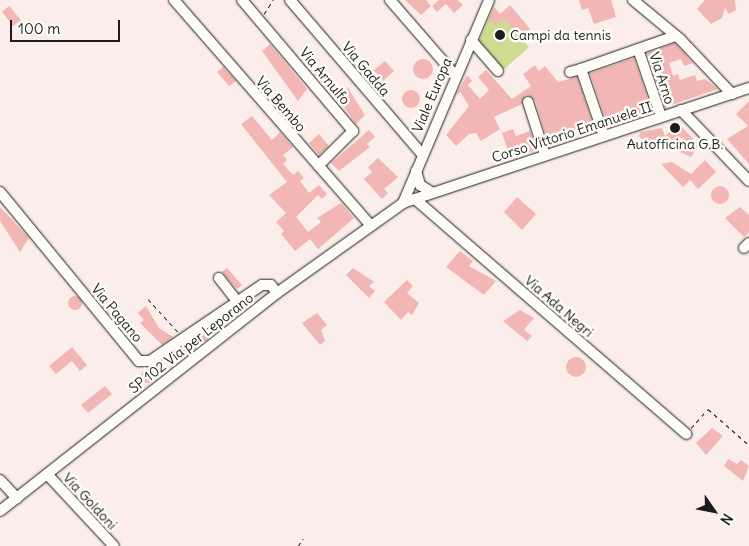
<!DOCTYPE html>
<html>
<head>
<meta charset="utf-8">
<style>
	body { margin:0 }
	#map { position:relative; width:749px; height:546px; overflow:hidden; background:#fbeeea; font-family:Delius,sans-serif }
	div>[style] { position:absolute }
	.green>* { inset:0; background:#cddc90 }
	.building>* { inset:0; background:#f2b6b4 }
	.round { border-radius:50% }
	.path>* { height:1px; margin-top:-0.5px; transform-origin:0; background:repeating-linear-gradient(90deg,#1c1c1c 0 4px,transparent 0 8px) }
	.roads { filter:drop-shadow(0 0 1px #1c1c1c) drop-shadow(0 0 1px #1c1c1c) }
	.minor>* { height:10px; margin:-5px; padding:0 5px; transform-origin:5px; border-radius:5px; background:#fdfcf7 }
	.dots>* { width:14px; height:14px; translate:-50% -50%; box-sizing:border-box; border:2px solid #fdfcf7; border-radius:50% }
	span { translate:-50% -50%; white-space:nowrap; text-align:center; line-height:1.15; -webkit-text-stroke:5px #fdfcf7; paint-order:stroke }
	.poi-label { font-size:14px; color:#1c1c1c }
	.left { translate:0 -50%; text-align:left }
	.street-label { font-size:14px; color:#1c1c1c }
	.north { position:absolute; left:689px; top:486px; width:50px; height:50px; -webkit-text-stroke:4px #fdfcf7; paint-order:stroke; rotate:123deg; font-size:14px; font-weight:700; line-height:20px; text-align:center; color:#1c1c1c }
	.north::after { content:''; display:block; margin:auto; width:18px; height:22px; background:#1c1c1c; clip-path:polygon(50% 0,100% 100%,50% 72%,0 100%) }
	.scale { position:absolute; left:10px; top:20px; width:110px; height:22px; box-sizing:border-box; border:2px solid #1c1c1c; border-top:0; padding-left:6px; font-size:15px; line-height:18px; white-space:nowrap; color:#1c1c1c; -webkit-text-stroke:4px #fdfcf7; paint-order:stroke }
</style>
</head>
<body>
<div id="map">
	<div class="green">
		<div style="clip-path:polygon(494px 7px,529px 47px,502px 71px,478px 44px)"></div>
	</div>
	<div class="building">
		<div style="clip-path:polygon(405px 0,426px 0,431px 6px,421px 15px)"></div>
		<div style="clip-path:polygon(439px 0,458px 0,463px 5px,454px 13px,446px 4px,437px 12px,432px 6px)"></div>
		<div style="clip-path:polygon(579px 0,611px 0,616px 17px,594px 24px,588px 8px,582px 10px)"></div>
		<div style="clip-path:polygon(705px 0,735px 0,736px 10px,729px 14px,725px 8px,722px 18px,711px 24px,697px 9px)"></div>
		<div style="clip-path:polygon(510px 5px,530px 29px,525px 33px,530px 39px,526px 43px,500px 14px)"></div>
		<div style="clip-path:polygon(9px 6px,21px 20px,13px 26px,2px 12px)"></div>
		<div style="clip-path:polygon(494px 7px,504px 18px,495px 25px,489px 18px)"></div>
		<div style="clip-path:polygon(675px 43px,693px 63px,684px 66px,681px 59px,669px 63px,673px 76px,678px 74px,680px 80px,695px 75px,697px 81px,705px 79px,718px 89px,665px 107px,647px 53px)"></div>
		<div style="clip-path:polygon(270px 44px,307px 89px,298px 101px,262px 51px)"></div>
		<div style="clip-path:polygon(634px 58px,652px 111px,608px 126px,590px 73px)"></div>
		<div class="round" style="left:413px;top:59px;width:20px;height:20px"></div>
		<div style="clip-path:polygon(385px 61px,394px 71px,383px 81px,374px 70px)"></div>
		<div style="clip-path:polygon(535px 65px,539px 71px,545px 66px,558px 82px,577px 77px,595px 130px,586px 133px,584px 128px,571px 132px,573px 137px,549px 145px,535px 100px,526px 95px,522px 104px,494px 117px,500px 129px,481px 141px,476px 133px,469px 134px,456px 146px,446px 135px,469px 106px,460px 92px,456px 95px,467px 75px,472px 81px,468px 85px,480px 99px,489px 90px,478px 77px,486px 70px,512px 99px,531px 86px,523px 74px)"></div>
		<div style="clip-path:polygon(223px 67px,236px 81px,229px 86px,217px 72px)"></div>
		<div style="clip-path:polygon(348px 88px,365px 115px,356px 124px,337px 97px)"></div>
		<div class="round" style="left:402px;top:90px;width:18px;height:18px"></div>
		<div style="clip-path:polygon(749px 101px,749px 164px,727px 139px,748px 126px,736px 114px)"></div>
		<div style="clip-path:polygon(252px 116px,272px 140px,280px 132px,293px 147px,283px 155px,287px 160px,283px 164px,293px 175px,298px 171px,304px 178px,300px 181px,309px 193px,319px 185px,327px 194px,322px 199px,318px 195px,296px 217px,308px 232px,321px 222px,317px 218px,341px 203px,354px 218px,318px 249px,310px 239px,295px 251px,281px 234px,284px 231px,276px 222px,286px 213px,269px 195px,287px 182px,241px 124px)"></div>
		<div style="clip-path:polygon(678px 123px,699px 145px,691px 157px,673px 149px,685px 137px,661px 145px,651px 140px,657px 146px,650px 148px,639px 136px,640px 132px,662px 128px,665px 136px)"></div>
		<div style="clip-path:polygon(513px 129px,516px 136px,530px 131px,536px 150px,510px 158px,502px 133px)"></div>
		<div style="clip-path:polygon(369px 130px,375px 137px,367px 144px,370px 147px,339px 171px,331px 163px)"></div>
		<div style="clip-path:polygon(319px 134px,329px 146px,319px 155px,309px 143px)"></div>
		<div style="clip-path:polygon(378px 158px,398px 177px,384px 189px,388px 193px,382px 199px,364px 179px,372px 172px,368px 167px)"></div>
		<div style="clip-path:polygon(705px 160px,716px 172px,698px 189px,690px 180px,683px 187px,661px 164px,672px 162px,691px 174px)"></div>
		<div class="round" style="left:711px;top:186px;width:18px;height:18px"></div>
		<div style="clip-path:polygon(517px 197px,536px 214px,522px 230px,504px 212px)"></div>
		<div style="clip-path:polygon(0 207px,29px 238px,20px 252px,0 221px)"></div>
		<div style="clip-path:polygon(740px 207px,749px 215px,749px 232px,744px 237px,725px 218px)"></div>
		<div style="clip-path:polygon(460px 251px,473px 261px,469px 266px,496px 281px,484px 295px,446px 267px)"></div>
		<div style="clip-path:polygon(227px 268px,242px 285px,237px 289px,222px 272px)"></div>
		<div style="clip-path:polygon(353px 268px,374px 282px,369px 286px,375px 291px,369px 298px,346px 275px)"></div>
		<div style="clip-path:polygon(407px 280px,413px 286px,407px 293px,419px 303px,412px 315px,408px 312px,401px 320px,384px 302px)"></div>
		<div class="round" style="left:68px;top:296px;width:14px;height:14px"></div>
		<div style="clip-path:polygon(146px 306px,159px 328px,173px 337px,162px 345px,140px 323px,144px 320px,138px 313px)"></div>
		<div style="clip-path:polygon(520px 310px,534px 318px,524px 330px,532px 336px,527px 341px,503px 321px)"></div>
		<div style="clip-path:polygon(317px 313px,327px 325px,321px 330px,325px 341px,320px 345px,302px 323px)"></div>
		<div style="clip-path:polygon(208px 330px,212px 335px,185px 357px,179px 350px)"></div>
		<div style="clip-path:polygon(72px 347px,87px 365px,80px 371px,72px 361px,56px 374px,49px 366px)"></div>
		<div class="round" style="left:566px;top:357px;width:20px;height:20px"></div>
		<div class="round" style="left:141px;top:369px;width:14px;height:14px"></div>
		<div style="clip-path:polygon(105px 386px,112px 394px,88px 413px,81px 405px)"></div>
		<div style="clip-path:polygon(712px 428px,723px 436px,706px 455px,696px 443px)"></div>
		<div style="clip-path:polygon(728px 459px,737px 464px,741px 460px,749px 466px,743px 481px,724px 466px)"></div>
	</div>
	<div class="path">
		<div style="left:264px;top:14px;width:17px;rotate:-57deg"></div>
		<div style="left:148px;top:299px;width:45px;rotate:47.7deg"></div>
		<div style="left:691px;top:428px;width:25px;rotate:-48deg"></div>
		<div style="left:708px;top:409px;width:55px;rotate:41.3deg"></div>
		<div style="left:298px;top:546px;width:9px;rotate:-54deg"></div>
	</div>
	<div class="roads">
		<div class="minor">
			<div style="left:174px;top:0;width:298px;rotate:48.9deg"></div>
			<div style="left:242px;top:0;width:172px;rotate:49.7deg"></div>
			<div style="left:353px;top:131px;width:49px;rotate:135deg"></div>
			<div style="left:290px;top:0;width:203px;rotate:49.4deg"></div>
			<div style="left:390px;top:0;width:99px;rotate:49.1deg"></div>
			<div style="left:633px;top:0;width:61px;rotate:39.7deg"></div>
			<div style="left:680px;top:39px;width:76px;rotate:46.6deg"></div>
			<div style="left:471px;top:40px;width:41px;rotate:48.9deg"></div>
			<div style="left:638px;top:49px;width:71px;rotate:71.1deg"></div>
			<div style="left:570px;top:72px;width:11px;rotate:-15deg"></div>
			<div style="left:528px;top:102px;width:56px;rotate:72.2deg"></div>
			<div style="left:681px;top:110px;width:98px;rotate:46.2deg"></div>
			<div style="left:604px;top:136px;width:71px;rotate:-108.9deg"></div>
			<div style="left:581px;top:69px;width:100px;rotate:-19.3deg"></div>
			<div style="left:416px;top:171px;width:15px;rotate:74deg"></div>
			<div style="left:420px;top:185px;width:15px;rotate:32deg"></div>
			<div style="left:0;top:192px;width:219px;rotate:50.6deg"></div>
			<div style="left:139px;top:361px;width:11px"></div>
			<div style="left:150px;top:361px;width:135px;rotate:-34.2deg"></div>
			<div style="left:262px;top:285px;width:9px"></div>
			<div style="left:271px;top:285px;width:10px;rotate:53deg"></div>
			<div style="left:415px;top:199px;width:359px;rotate:40.9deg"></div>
			<div style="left:403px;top:203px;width:220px;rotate:-67deg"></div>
			<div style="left:744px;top:248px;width:7px;rotate:-45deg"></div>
			<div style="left:219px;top:278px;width:29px;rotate:52deg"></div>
			<div style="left:47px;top:474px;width:98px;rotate:47.1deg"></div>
			<div style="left:0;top:480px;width:25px;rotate:47deg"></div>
			<div style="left:0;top:511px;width:352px;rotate:-38.2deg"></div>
			<div style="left:277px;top:293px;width:155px;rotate:-35.5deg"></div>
			<div style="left:403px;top:203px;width:365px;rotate:-18.4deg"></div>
		</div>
	</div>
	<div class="dots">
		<div style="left:500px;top:35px;background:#1c1c1c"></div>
		<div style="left:675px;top:128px;background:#1c1c1c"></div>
	</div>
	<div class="poi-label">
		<span class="left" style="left:510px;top:35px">Campi da tennis</span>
		<span style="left:675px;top:144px">Autofficina G.B.</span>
	</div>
	<div class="street-label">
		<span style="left:366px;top:69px;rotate:50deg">Via Gadda</span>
		<span style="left:325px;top:76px;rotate:50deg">Via Arnulfo</span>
		<span style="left:662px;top:78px;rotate:72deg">Via Arno</span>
		<span style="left:432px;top:95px;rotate:-67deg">Viale Europa</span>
		<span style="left:281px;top:104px;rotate:49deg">Via Bembo</span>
		<span style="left:572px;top:132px;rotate:-18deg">Corso Vittorio Emanuele II</span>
		<span style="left:559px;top:306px;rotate:41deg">Via Ada Negri</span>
		<span style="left:117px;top:313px;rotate:50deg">Via Pagano</span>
		<span style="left:191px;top:343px;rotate:-38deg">SP 102 Via per Leporano</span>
		<span style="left:90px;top:501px;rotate:47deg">Via Goldoni</span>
	</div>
	<div class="north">N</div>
	<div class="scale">100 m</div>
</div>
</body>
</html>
